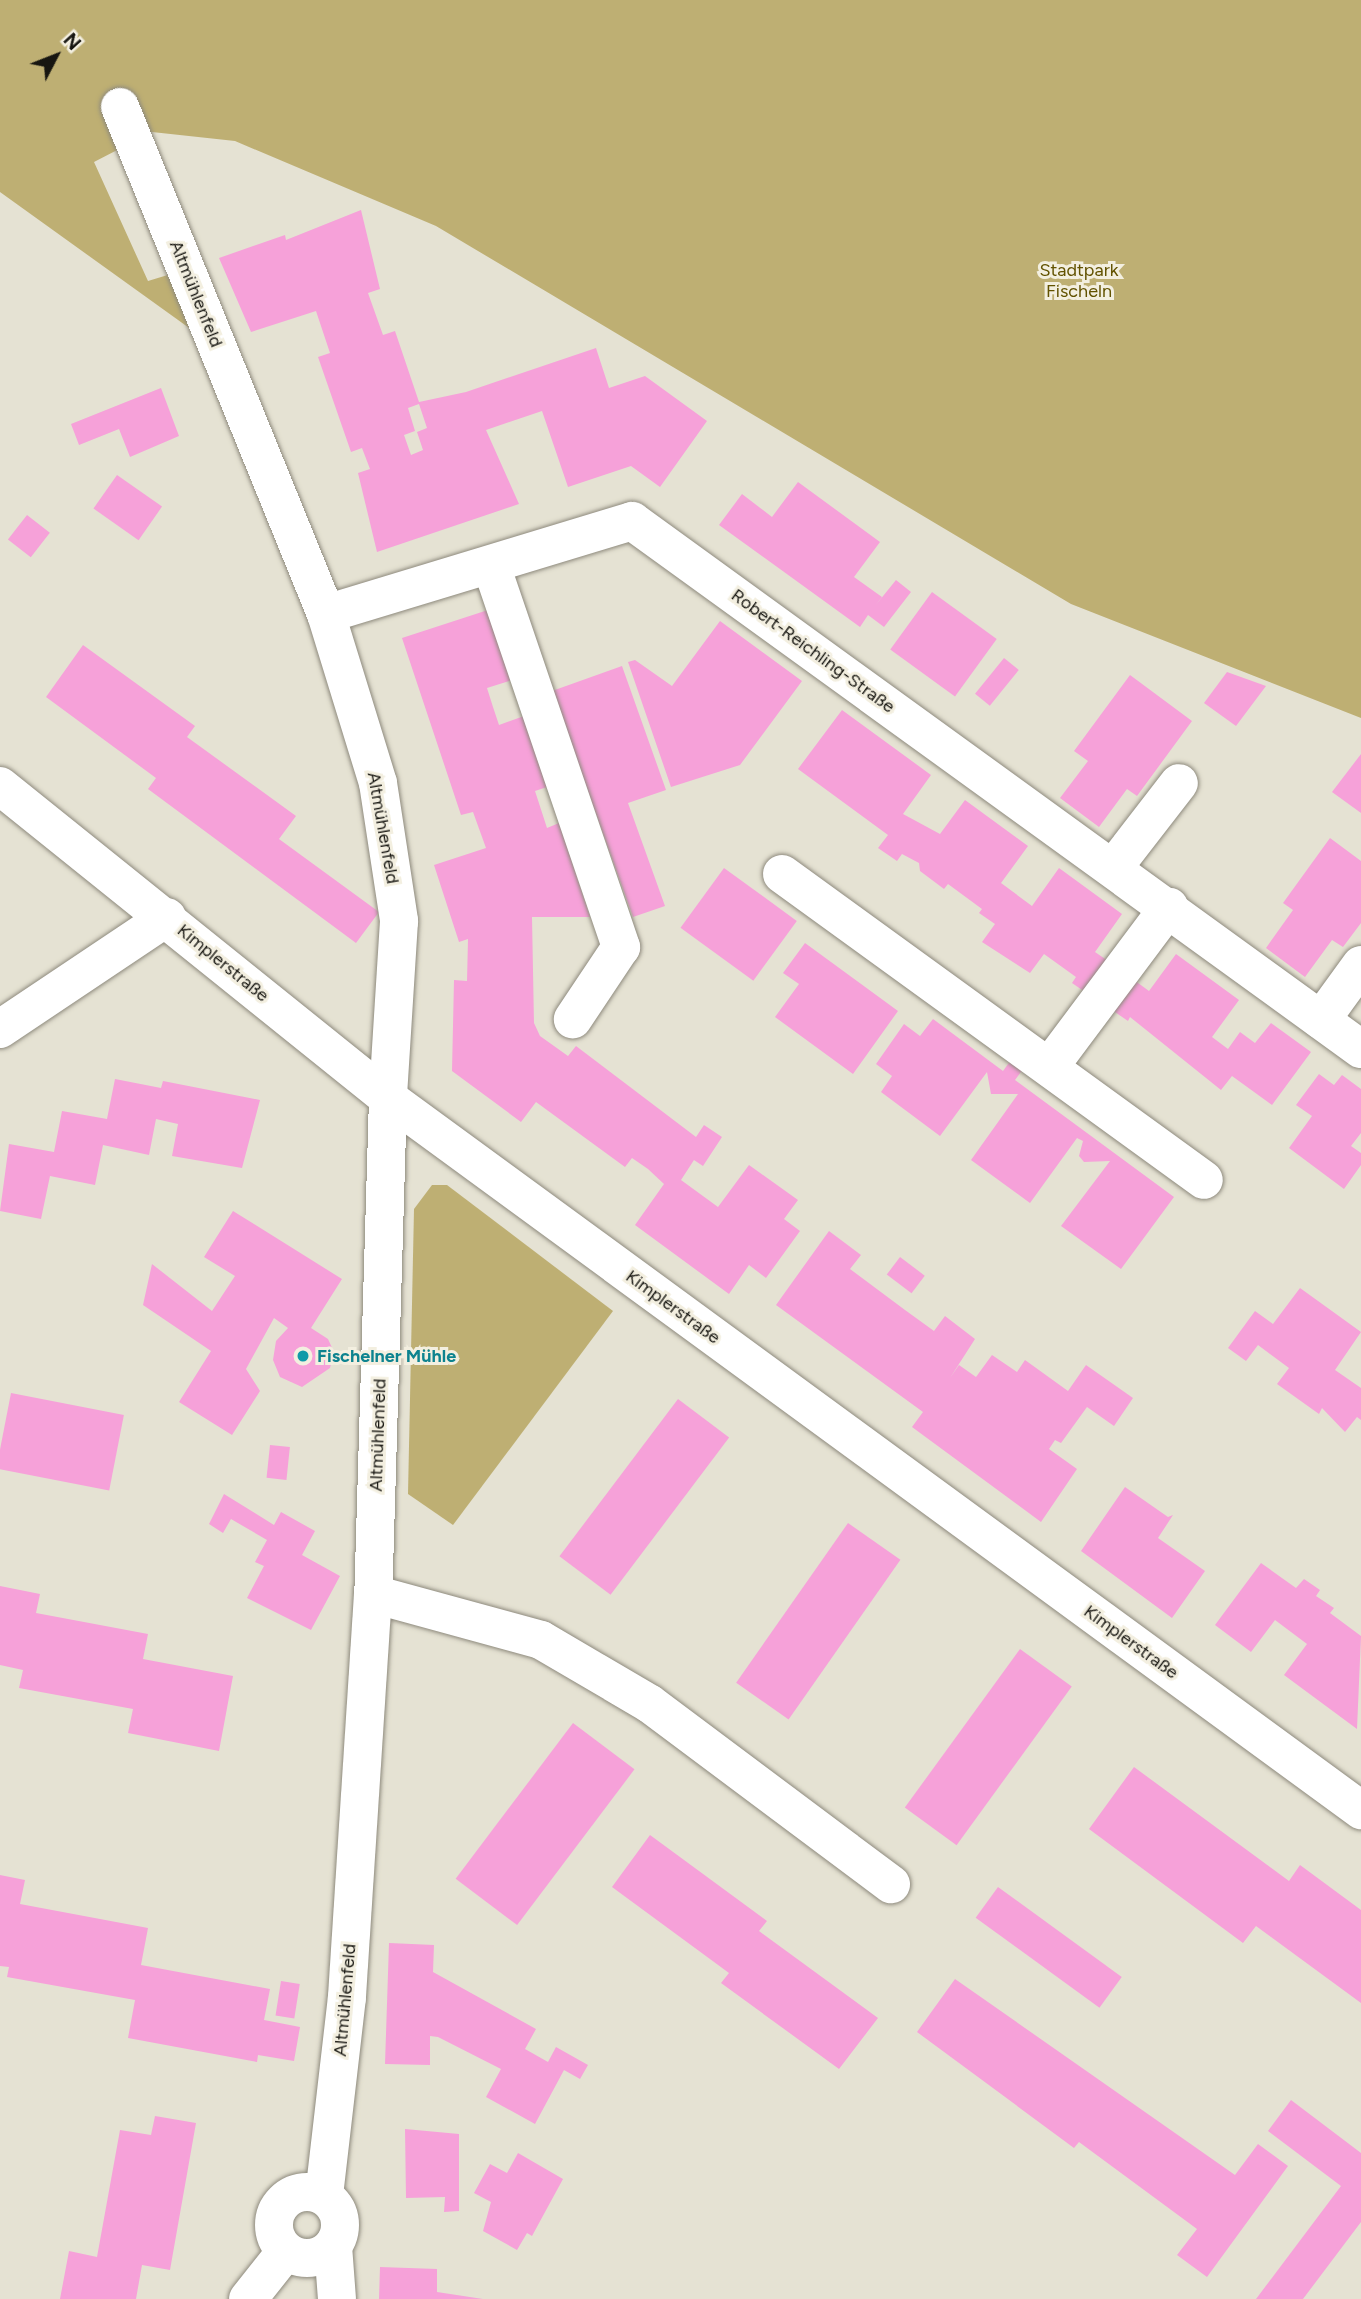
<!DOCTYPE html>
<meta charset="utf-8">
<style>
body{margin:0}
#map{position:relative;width:1361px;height:2299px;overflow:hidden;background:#e5e2d3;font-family:Figtree,sans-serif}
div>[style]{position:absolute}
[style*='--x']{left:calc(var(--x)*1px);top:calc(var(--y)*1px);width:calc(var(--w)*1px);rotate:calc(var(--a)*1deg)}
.green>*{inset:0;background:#beaf73}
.building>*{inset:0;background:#f6a1d9;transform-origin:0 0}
.roads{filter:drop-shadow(0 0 2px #8e8a7d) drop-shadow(0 0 2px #8e8a7d)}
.minor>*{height:38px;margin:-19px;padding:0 19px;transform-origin:19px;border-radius:19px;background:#fff}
.minor>.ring{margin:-19px;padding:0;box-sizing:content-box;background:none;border:38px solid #fff;border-radius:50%}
.dots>*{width:19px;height:19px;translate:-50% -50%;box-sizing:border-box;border:4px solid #f3efe0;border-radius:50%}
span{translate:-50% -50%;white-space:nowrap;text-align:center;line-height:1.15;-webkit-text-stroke:6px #f3efe0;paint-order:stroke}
.park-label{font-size:18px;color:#625200}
.street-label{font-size:18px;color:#171611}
.culture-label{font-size:18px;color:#0d838f;font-weight:700}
.left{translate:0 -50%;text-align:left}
.north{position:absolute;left:21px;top:21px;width:70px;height:70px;-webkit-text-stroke:5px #f3efe0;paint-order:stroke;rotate:48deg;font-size:19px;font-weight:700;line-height:28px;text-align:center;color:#171611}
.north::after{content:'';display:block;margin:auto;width:24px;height:32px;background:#171611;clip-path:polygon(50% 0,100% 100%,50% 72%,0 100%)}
</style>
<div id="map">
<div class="green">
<i style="clip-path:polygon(0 0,1361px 0,1361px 718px,1071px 604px,436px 226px,235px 141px,152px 132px,94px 162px,148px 281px,171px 274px,192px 330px,0 192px)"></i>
<i style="clip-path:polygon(432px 1185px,447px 1185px,613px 1311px,453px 1525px,408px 1494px,414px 1209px)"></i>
</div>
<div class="building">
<i style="clip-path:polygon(evenodd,361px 210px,380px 289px,368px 293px,383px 335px,395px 331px,419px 402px,466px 392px,596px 348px,609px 388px,645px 376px,707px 421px,660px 487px,631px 466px,568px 487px,542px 411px,486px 430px,519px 504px,377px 552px,358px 473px,370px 469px,362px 448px,351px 452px,318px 357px,330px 353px,316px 311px,251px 332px,219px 258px,285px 235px,286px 240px,361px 210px,419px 404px,427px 428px,417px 432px,423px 450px,411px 455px,404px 435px,415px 431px,408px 408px,419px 404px)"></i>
<i style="clip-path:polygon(161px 388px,179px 436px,130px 457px,119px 429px,79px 445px,71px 424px)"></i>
<i style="left:117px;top:475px;width:55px;height:41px;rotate:35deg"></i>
<i style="clip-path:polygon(798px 482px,880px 542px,854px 577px,882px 597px,875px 606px,896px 580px,911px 592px,884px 627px,868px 615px,860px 627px,719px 525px,742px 494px,772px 517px)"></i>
<i style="left:27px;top:515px;width:29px;height:31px;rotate:38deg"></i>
<i style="left:932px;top:592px;width:80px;height:71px;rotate:36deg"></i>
<i style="clip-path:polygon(488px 610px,512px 680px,487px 688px,493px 707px,499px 725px,524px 716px,547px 787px,535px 791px,547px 828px,559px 823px,590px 917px,532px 917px,534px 1023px,540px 1036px,568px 1056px,576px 1046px,696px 1137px,704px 1125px,722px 1137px,703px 1166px,694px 1160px,681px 1180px,718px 1207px,749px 1165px,798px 1200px,784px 1219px,800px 1231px,766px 1278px,749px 1265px,729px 1294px,635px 1225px,664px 1184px,648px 1169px,632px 1158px,625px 1167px,536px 1102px,521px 1122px,452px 1071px,454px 980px,467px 981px,468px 939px,459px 942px,434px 865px,486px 848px,473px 812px,461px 815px,402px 638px)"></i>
<i style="clip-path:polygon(720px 621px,802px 681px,740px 765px,671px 787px,628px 662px,635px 660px,672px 686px)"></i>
<i style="clip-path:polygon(83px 645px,195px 726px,187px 737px,296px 816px,279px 839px,379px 912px,356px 943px,148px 789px,156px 778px,46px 697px)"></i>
<i style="left:1004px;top:658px;width:19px;height:46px;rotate:39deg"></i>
<i style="clip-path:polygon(622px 666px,666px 790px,628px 803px,665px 906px,633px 917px,552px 691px)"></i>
<i style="clip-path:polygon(1227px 672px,1266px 686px,1236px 726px,1204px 703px)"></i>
<i style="clip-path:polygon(1130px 675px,1192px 721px,1137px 796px,1127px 789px,1099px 827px,1060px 798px,1088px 761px,1074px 751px)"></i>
<i style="clip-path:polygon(842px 710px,931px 775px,903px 814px,940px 834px,965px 800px,1028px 846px,1001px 883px,1032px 906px,1059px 868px,1122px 914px,1095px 952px,1111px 963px,1088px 994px,1072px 983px,1076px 977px,1044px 954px,1030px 973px,982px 942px,995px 924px,979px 913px,982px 909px,948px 884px,944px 889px,920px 871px,919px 863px,902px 854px,897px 861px,878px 848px,888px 835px,798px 769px)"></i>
<i style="clip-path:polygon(1361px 754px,1361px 813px,1332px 792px)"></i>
<i style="clip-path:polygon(1330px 838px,1361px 861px,1361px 923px,1343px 947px,1332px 940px,1305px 977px,1266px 948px,1293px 910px,1283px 903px)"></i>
<i style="left:724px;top:868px;width:90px;height:74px;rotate:36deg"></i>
<i style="clip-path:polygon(805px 943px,898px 1011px,853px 1074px,775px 1017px,799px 984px,783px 973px)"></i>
<i style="clip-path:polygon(1176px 954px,1239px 1000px,1212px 1037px,1228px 1049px,1240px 1032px,1255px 1043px,1271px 1023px,1311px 1052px,1272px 1105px,1232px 1076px,1221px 1090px,1130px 1017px,1128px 1021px,1112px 1010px,1134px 980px,1149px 991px)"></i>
<i style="clip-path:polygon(933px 1019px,1003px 1071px,1011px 1060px,1023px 1069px,1015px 1080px,1174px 1197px,1121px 1269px,1061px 1226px,1110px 1161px,1084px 1162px,1079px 1156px,1083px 1141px,1077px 1138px,1030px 1203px,971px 1160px,1018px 1094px,991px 1094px,987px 1072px,940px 1136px,881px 1092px,892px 1076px,876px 1064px,904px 1024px,920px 1036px)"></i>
<i style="clip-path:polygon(1319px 1074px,1334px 1085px,1342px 1075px,1361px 1089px,1361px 1133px,1351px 1146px,1361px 1153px,1361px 1165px,1344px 1189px,1289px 1148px,1312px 1116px,1296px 1105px)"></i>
<i style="clip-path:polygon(115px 1079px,161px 1088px,163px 1081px,260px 1100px,242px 1168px,172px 1156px,178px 1124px,156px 1119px,149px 1155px,103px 1145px,95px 1185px,50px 1176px,41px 1219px,0 1211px,9px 1144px,54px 1152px,62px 1111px,107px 1119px)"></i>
<i style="clip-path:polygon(233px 1211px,342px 1279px,311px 1328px,328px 1339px,334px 1352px,330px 1368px,302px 1387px,280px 1377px,273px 1360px,276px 1341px,288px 1328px,274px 1318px,246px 1369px,260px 1391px,232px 1435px,179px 1402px,211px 1351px,143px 1305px,152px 1264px,212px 1311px,235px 1276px,204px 1257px)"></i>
<i style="clip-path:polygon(829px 1231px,861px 1255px,850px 1269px,905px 1310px,934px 1331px,945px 1316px,975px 1339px,950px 1378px,959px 1365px,976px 1377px,992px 1355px,1017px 1372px,1025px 1360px,1068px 1391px,1086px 1365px,1133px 1398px,1114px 1426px,1087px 1407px,1061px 1443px,1055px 1440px,1049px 1449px,1077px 1469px,1041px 1522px,912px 1427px,923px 1412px,776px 1305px)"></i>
<i style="left:900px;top:1257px;width:31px;height:22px;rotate:37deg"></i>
<i style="clip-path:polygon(1300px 1288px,1361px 1332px,1335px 1370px,1361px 1388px,1361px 1420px,1357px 1417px,1345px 1432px,1322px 1408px,1319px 1414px,1277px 1384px,1289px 1368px,1258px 1345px,1246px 1361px,1228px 1348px,1255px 1311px,1273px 1324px)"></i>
<i style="left:11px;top:1393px;width:115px;height:77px;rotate:11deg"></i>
<i style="left:678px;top:1399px;width:64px;height:197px;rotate:37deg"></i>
<i style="left:270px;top:1445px;width:20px;height:33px;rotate:6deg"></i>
<i style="clip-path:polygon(1125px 1487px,1168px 1517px,1173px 1515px,1158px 1538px,1205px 1571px,1172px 1618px,1081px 1551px)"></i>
<i style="clip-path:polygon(224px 1494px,274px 1525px,281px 1512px,315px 1531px,302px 1555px,340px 1576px,311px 1630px,247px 1598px,264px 1566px,255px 1562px,267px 1540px,231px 1519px,223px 1533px,209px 1524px)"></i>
<i style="left:848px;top:1523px;width:64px;height:195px;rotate:35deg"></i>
<i style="clip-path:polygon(1261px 1563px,1296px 1588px,1304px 1579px,1320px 1590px,1316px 1596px,1334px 1608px,1330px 1613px,1361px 1636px,1357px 1729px,1284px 1675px,1307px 1644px,1275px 1620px,1251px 1652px,1215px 1625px)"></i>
<i style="clip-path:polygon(0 1586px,40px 1594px,36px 1613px,148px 1634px,143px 1659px,233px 1676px,219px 1751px,128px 1733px,133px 1709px,19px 1688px,23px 1670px,0 1665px)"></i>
<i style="left:1020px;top:1649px;width:64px;height:196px;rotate:36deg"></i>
<i style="left:573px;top:1723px;width:77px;height:195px;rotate:37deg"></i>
<i style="clip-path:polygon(1134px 1767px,1289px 1881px,1300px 1865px,1361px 1910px,1361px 2003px,1256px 1926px,1243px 1943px,1089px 1829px)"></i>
<i style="clip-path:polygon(650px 1835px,767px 1921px,759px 1931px,878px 2018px,839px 2069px,721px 1983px,729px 1973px,612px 1887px)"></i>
<i style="clip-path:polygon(0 1875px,25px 1880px,20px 1904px,148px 1928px,141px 1965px,270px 1989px,264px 2020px,300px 2027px,294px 2061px,258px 2055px,257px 2062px,128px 2038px,135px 2000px,7px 1977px,9px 1967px,0 1966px)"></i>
<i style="left:998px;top:1887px;width:153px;height:38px;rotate:36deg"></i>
<i style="clip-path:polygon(389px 1943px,434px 1945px,433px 1972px,536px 2029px,525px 2049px,548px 2062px,556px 2047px,588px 2065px,580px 2079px,564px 2070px,535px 2124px,486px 2097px,501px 2069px,438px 2037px,430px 2036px,430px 2065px,385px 2064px)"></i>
<i style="clip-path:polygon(955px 1979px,1235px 2175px,1258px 2144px,1288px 2166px,1207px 2277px,1177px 2255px,1197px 2229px,1079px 2142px,1074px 2148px,917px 2032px)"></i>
<i style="left:281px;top:1981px;width:19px;height:35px;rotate:9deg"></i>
<i style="clip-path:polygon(1291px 2100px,1361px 2153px,1361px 2222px,1303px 2299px,1256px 2299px,1341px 2186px,1268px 2131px)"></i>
<i style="clip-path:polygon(155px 2116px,196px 2123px,170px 2270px,142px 2265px,136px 2299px,60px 2299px,69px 2251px,97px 2257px,120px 2130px,151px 2135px)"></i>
<i style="clip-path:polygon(405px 2129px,459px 2134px,459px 2211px,444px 2212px,445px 2197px,406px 2198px)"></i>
<i style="clip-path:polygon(518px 2153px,563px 2179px,532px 2236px,527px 2233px,517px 2250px,483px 2231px,491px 2202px,474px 2193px,490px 2164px,507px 2173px)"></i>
<i style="clip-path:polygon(380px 2267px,437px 2269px,437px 2292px,483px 2299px,379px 2299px)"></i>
</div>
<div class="roads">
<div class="minor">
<i style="--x:120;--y:107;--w:547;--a:67.89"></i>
<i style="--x:326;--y:614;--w:177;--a:72.9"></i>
<i style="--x:378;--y:783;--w:140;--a:81.3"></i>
<i style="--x:399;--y:921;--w:177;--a:93.6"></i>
<i style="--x:388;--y:1098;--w:496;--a:91.7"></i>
<i style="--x:373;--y:1594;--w:404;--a:93.7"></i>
<i style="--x:347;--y:1997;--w:200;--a:96.6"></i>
<i style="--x:491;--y:565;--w:404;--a:71.2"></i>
<i style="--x:621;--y:947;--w:87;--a:123.7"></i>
<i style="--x:326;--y:614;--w:320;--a:-16.9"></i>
<i style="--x:632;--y:521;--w:900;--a:35.92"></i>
<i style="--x:0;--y:786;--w:498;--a:38.8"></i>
<i style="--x:388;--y:1098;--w:1206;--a:36.2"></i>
<i style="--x:1114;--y:867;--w:106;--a:-52.3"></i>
<i style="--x:782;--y:874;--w:521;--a:35.95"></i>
<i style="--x:1321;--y:1020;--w:68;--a:-54"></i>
<i style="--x:0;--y:1029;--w:201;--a:-33.8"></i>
<i style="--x:1050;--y:1066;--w:199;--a:-53.2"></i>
<i style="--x:373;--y:1594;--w:174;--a:15.3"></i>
<i style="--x:541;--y:1640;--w:126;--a:30.4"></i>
<i style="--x:650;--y:1704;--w:301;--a:36.8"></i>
<i class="ring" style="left:274px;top:2192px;width:28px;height:28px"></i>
<i style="--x:333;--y:2246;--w:53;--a:85.7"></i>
<i style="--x:248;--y:2299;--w:61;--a:-51.6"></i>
</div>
</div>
<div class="dots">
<i style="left:303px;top:1356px;background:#0f9aa8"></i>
</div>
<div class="park-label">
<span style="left:1079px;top:281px">Stadtpark<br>Fischeln</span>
</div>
<div class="street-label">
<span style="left:196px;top:294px;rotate:68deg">Altmühlenfeld</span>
<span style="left:813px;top:651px;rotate:36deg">Robert-Reichling-Straße</span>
<span style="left:383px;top:828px;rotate:80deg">Altmühlenfeld</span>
<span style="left:223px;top:963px;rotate:39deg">Kimplerstraße</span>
<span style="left:673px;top:1307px;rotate:36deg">Kimplerstraße</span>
<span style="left:378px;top:1435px;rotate:-88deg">Altmühlenfeld</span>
<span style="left:1131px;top:1642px;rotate:36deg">Kimplerstraße</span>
<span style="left:345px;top:2000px;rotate:-85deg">Altmühlenfeld</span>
</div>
<div class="culture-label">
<span class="left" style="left:317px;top:1356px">Fischelner Mühle</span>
</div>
<div class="north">N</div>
</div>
